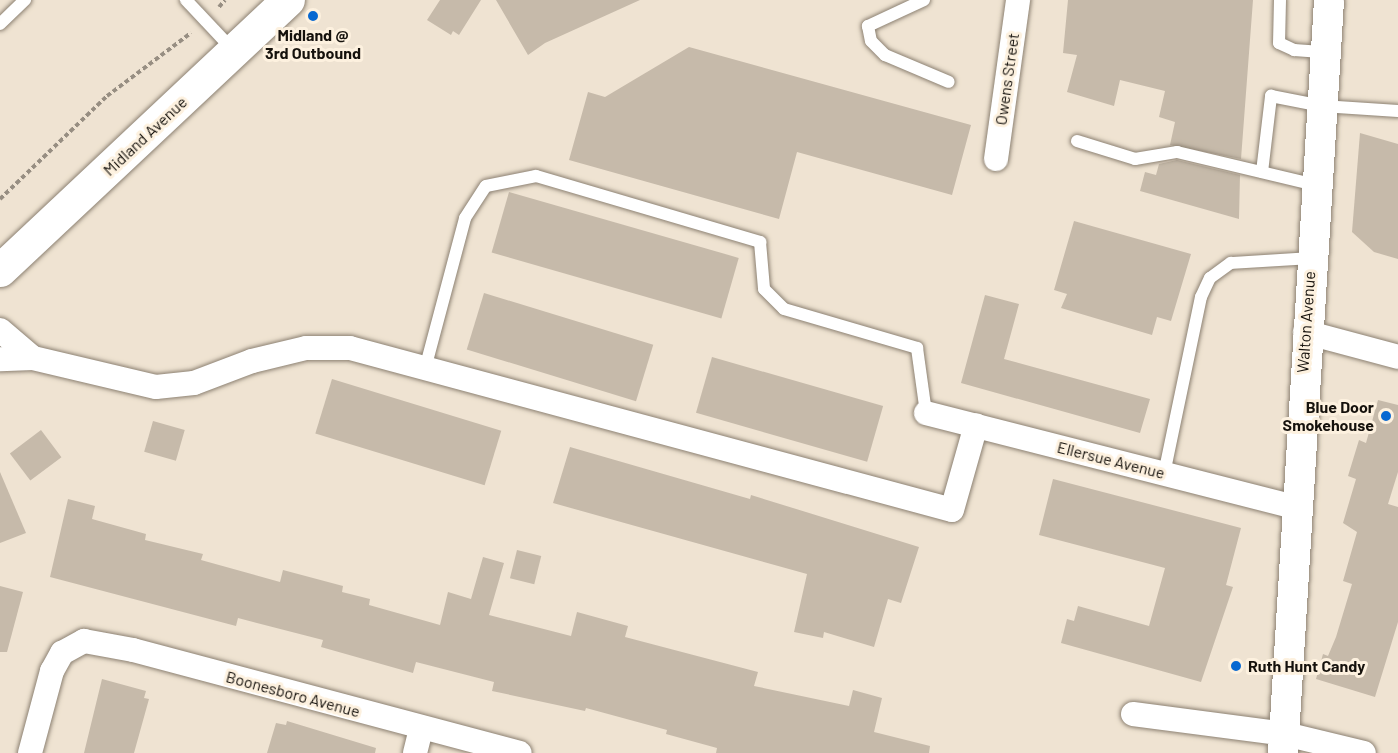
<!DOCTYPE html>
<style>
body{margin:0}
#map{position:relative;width:1398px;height:753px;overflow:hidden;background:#efe3d2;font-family:Barlow,sans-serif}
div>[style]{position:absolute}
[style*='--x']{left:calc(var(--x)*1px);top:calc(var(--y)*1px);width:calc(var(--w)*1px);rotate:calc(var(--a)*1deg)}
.building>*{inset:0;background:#c6baaa;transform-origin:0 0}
.path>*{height:4px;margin-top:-2px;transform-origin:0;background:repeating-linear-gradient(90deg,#978e82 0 4.5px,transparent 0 7.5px)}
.roads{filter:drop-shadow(0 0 2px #8c8172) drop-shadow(0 0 2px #8c8172)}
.service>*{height:12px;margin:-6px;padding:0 6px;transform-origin:6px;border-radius:6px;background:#fff}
.minor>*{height:24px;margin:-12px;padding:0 12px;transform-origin:12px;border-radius:12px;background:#fff}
.tertiary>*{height:30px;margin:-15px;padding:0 15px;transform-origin:15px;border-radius:15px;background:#fff}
.primary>*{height:33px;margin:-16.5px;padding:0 16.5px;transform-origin:16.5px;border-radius:16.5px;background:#fff}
.dots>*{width:16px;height:16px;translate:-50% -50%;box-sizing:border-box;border:3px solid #fdf1df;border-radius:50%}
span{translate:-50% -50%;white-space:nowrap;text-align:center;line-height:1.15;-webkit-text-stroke:6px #fdf1df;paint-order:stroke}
.poi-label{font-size:16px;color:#15110c;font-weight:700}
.right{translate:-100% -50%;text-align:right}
.left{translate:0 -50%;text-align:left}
.street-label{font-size:16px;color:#15110c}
</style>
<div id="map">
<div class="building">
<i style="clip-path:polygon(440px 0,481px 0,459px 35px,453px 31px,451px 35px,427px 20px)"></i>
<i style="clip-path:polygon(496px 0,640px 0,545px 43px,528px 55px)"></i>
<i style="clip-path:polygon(1068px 0,1253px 0,1241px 159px,1170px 145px,1175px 122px,1159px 117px,1165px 91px,1120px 80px,1114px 106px,1067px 92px,1077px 55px,1063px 53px)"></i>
<i style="clip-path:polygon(689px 47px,971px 125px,952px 195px,797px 152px,779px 219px,569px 160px,588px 92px,605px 97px)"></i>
<i style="clip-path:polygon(1360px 133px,1398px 144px,1398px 259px,1374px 252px,1352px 232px)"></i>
<i style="clip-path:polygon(1177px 160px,1240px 175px,1239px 219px,1140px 191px,1145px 172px,1156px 175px,1159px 164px)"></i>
<i style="left:509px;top:192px;width:239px;height:63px;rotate:16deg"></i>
<i style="clip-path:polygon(1074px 221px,1191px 254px,1171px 321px,1157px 317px,1152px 335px,1061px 308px,1067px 294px,1054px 290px)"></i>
<i style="left:484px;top:293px;width:177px;height:59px;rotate:17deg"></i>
<i style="clip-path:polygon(985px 295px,1019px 304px,1004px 359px,1150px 399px,1140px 433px,961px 383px)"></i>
<i style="left:712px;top:357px;width:178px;height:58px;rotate:16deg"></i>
<i style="left:332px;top:379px;width:177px;height:57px;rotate:17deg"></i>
<i style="clip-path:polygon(1378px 400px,1398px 405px,1398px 472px,1388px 504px,1398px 507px,1398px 622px,1375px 697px,1316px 679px,1323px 654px,1328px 656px,1336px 637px,1352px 584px,1343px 581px,1357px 532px,1343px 523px,1356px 479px,1348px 476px,1359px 440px,1366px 443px)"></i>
<i style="left:153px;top:421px;width:33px;height:32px;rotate:16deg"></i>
<i style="left:41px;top:430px;width:34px;height:39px;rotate:53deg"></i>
<i style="clip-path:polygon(570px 447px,750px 499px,751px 495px,919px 547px,901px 603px,888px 599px,874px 647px,824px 632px,823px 638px,794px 632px,807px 574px,553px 503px)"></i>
<i style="clip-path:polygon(0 472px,26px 533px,0 543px)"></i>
<i style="clip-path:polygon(1053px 479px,1241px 528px,1226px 585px,1233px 587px,1201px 682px,1061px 643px,1067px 619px,1074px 621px,1078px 606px,1149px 626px,1165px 568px,1039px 535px)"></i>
<i style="clip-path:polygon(68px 499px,95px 506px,92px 519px,146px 534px,145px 540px,203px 554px,201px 560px,280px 582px,283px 570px,343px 586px,342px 592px,370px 599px,369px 605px,440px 625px,448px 592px,471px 599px,483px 557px,504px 563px,489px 615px,571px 636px,577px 612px,628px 626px,625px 637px,758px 672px,754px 686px,849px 706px,853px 690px,882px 698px,874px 732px,930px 746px,929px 753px,716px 753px,717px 748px,666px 734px,667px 730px,586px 708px,585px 711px,492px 691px,494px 682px,416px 662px,413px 673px,321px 647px,323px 640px,238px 618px,236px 626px,50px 577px)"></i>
<i style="left:517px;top:550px;width:25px;height:29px;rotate:14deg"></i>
<i style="clip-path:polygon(0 586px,23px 592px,7px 652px,0 652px)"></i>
<i style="clip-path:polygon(102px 679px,146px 691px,144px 698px,149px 699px,134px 753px,84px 753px)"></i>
<i style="clip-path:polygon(287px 721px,376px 748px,375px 753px,267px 753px,276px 723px,286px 725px)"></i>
</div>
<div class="path">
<i style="--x:219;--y:7;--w:9;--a:-49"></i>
<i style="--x:0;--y:199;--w:149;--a:-43.9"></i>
<i style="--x:107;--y:96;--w:105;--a:-36.9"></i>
</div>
<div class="roads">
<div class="service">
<i style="--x:186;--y:0;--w:70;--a:46.7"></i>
<i style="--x:924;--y:0;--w:62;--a:155.1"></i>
<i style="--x:868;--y:26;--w:15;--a:79"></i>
<i style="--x:871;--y:41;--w:20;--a:45"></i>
<i style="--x:885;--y:55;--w:69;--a:22.9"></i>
<i style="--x:1280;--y:0;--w:43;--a:91.3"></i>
<i style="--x:1279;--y:43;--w:17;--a:25"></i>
<i style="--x:1294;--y:50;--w:31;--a:4"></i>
<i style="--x:0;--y:24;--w:35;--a:-44"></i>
<i style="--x:1077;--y:141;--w:61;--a:17.2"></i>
<i style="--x:1135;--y:159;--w:43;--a:-9.5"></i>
<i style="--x:1177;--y:152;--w:143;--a:13.4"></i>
<i style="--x:1262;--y:172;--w:77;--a:-83.2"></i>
<i style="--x:1271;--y:96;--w:52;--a:11.1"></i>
<i style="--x:1322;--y:106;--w:76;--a:3.8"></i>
<i style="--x:426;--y:365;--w:152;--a:-75.1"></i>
<i style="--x:465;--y:218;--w:38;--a:-57"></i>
<i style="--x:486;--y:186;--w:51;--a:-11.3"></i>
<i style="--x:536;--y:176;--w:234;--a:16.4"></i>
<i style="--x:760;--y:242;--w:47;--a:85.1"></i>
<i style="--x:764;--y:289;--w:28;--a:45"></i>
<i style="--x:784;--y:309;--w:139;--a:16.3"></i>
<i style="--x:917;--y:348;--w:66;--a:82.1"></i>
<i style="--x:1164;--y:474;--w:181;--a:-78.2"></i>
<i style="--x:1201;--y:297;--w:21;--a:-65"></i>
<i style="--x:1210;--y:278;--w:26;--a:-36"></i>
<i style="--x:1231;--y:263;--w:79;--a:-3.6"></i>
</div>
<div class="minor">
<i style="--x:996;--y:159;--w:161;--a:-82.1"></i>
<i style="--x:0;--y:330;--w:43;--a:40.3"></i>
<i style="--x:33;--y:358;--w:33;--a:178"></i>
<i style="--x:1305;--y:332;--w:96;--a:15"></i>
<i style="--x:33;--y:358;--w:126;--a:13.3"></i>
<i style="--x:156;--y:387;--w:38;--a:-6"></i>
<i style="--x:194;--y:383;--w:62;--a:-20.8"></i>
<i style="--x:252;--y:361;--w:56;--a:-13.5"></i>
<i style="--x:306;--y:348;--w:44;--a:0"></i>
<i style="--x:350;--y:348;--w:623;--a:15.06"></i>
<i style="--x:952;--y:510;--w:88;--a:-74.2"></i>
<i style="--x:926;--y:413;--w:382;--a:14.3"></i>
<i style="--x:1133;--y:714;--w:153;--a:7.5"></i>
<i style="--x:1285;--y:734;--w:81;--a:13.5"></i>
<i style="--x:30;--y:753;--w:85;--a:-75"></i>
<i style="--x:52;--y:671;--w:21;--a:-61"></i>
<i style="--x:62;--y:653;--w:25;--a:-29"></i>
<i style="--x:84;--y:641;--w:50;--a:10.4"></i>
<i style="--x:133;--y:650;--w:400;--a:14.9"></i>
<i style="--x:415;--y:753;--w:25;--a:-76"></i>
</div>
<div class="tertiary">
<i style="--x:1283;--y:753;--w:754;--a:-86.5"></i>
</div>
<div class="primary">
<i style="--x:0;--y:270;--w:395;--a:-43.2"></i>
</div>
</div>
<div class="dots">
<i style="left:313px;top:16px;background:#0768d1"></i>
<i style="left:1386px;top:416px;background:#0768d1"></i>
<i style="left:1236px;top:666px;background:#0768d1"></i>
</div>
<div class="poi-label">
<span style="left:313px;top:44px">Midland @<br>3rd Outbound</span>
<span class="right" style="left:1374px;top:416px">Blue Door<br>Smokehouse</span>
<span class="left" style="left:1248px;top:666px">Ruth Hunt Candy</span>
</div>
<div class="street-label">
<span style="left:1007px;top:79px;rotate:-82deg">Owens Street</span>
<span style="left:145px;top:136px;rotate:-43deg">Midland Avenue</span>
<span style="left:1306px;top:322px;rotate:-86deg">Walton Avenue</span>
<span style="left:1111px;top:460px;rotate:14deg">Ellersue Avenue</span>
<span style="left:293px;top:694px;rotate:15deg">Boonesboro Avenue</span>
</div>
</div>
